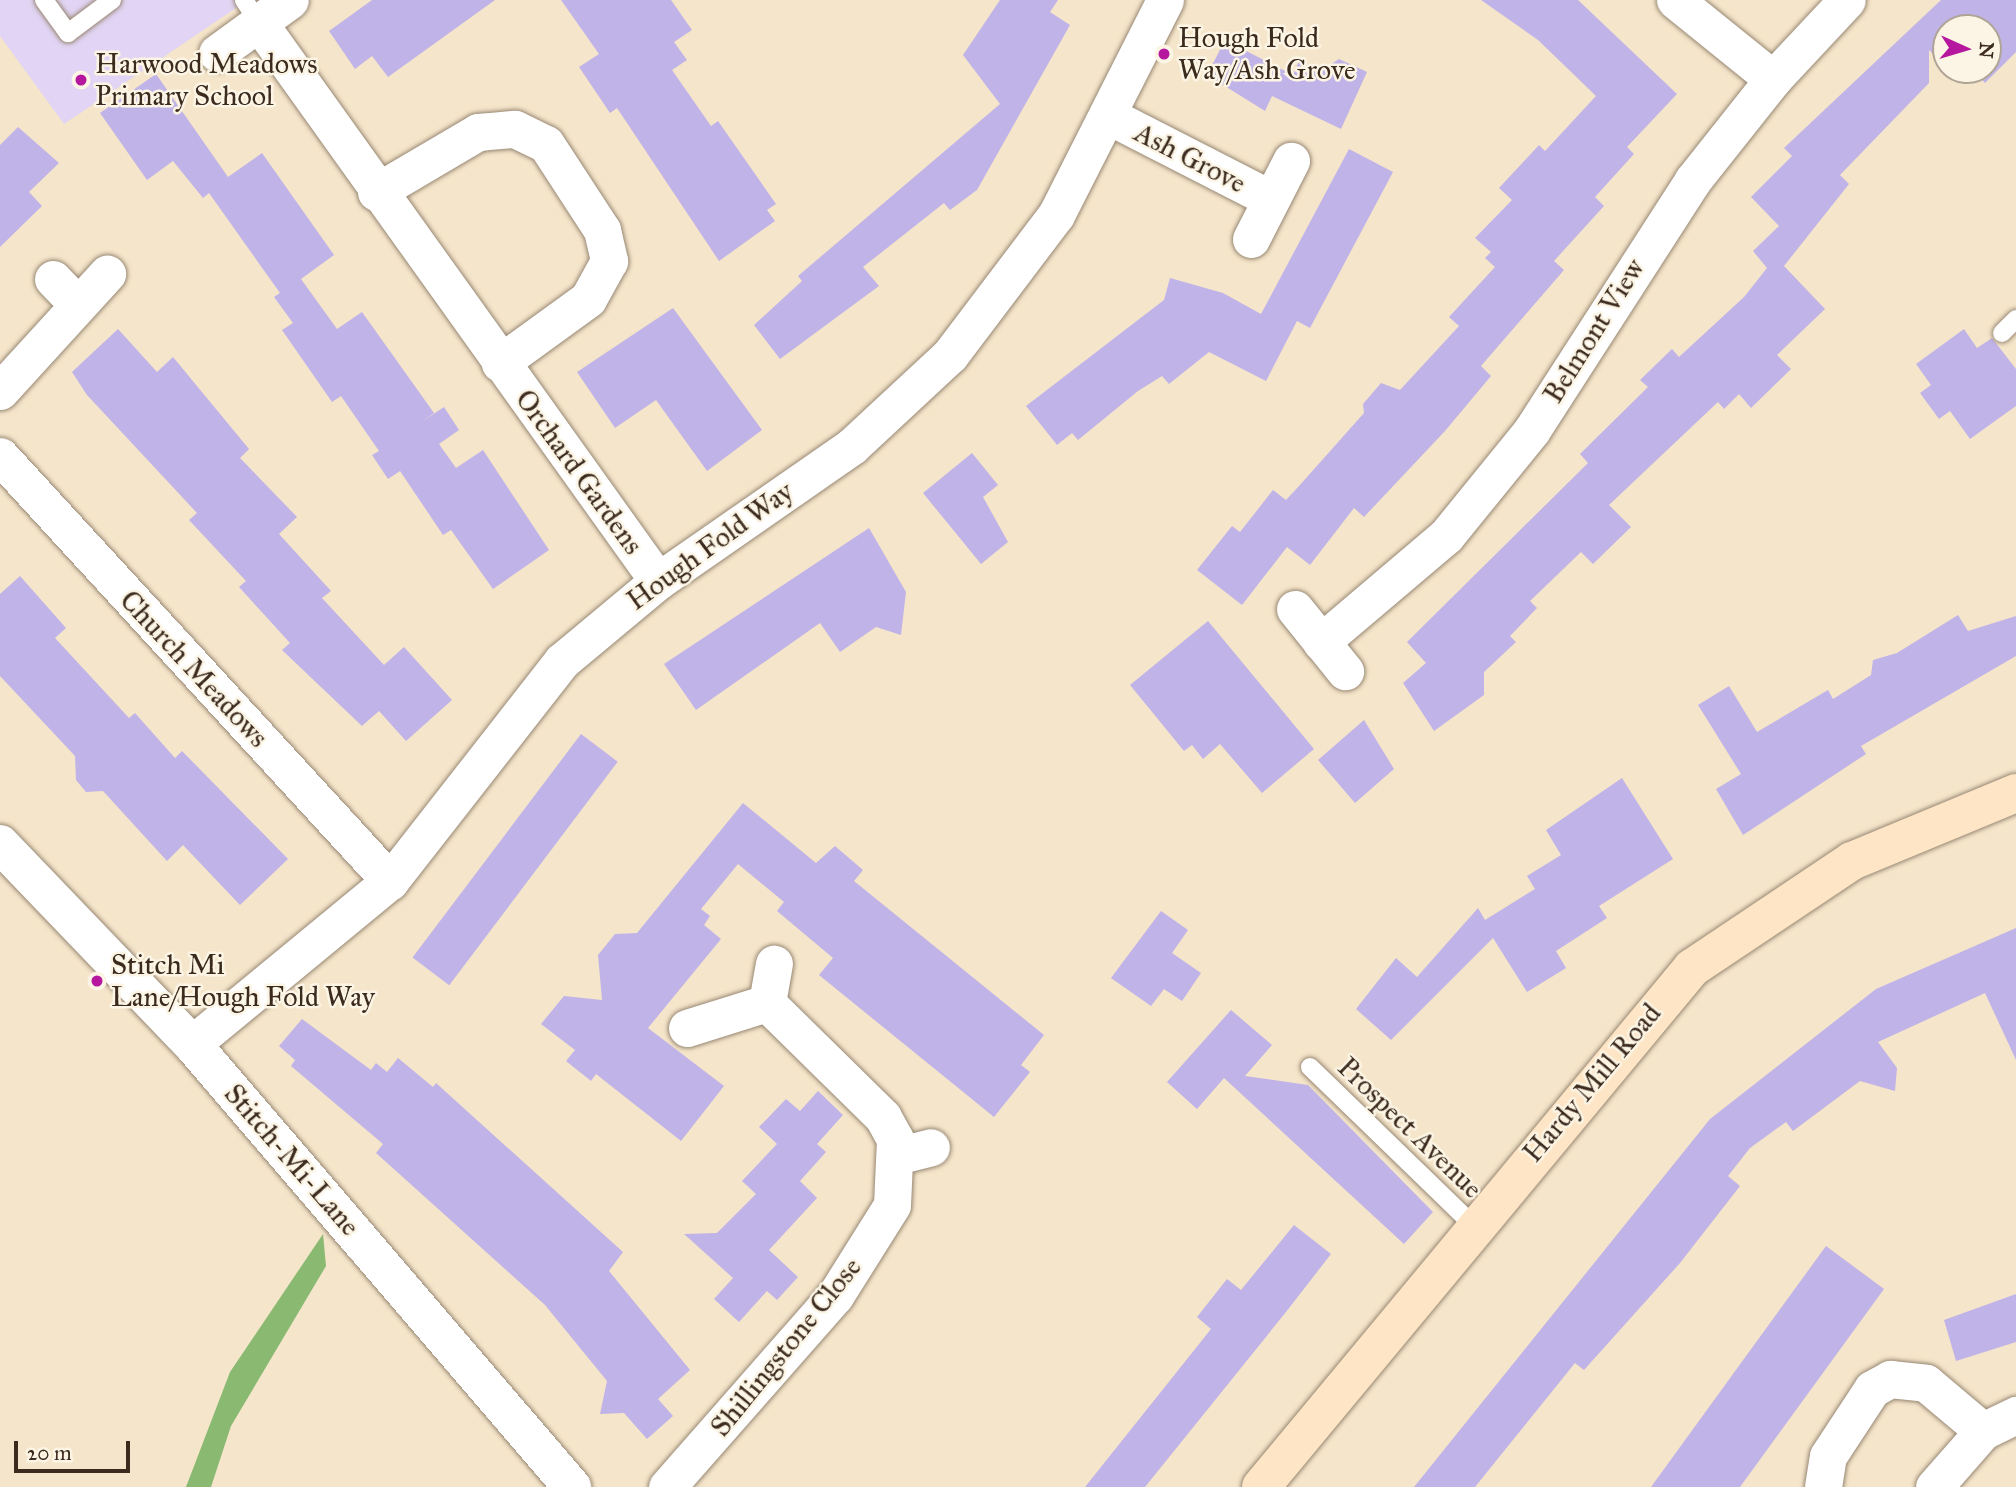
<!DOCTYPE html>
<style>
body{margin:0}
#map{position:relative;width:2016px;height:1487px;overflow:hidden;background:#f5e5ca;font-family:"IM FELL Great Primer",serif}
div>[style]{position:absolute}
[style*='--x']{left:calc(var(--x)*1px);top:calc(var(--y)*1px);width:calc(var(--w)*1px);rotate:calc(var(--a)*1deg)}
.built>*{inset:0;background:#e1d4f4}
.forest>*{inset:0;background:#8ab972}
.building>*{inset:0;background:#c0b3e8;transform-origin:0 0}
.roads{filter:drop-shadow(0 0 2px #988874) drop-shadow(0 0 2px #988874)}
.service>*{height:18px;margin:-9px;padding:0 9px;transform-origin:9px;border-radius:9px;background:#fff}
.minor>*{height:37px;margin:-18.5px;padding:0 18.5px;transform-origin:18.5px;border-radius:18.5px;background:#fff}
.tertiary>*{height:38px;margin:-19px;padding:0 19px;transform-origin:19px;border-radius:19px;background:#fff}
.secondary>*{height:38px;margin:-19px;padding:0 19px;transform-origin:19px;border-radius:19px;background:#fee5c5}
.dots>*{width:19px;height:19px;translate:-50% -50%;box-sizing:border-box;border:4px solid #fcf5e5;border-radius:50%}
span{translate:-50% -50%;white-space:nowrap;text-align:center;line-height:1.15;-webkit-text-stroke:5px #fcf5e5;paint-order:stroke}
.poi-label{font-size:28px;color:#3b2a1e}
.left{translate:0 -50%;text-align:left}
.street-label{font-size:28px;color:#3b2a1e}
.north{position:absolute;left:1932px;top:14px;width:70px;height:70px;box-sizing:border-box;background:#fcf5e5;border:2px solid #afa495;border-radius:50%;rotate:94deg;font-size:19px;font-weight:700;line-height:28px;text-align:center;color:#3b2a1e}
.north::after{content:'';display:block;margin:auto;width:24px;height:32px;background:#b5179e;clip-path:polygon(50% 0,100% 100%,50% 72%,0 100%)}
.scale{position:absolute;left:14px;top:1441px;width:116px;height:32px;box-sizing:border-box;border:4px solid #3b2a1e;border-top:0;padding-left:9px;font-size:21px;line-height:24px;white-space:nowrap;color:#3b2a1e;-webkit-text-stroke:5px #fcf5e5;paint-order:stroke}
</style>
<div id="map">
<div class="built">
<i style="clip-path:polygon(0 0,248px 0,64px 124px,0 36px)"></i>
</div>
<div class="forest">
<i style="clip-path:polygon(323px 1234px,326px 1266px,231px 1426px,211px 1487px,186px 1487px,230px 1372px)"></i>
</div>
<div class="building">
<i style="clip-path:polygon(372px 0,495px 0,388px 77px,372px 56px,355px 69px,329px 31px)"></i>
<i style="clip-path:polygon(561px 0,671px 0,692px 30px,674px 42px,687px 60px,672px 70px,711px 126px,718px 121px,776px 204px,767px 210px,775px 221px,719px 261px,617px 108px,610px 113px,579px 67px,599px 54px)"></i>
<i style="clip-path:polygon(1000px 0,1058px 0,1050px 12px,1070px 25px,977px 190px,950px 210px,944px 203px,863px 267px,879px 286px,780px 359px,754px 325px,802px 281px,798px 276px,1000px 104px,963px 55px)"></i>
<i style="clip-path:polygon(1481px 0,1578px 0,1677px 94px,1627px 147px,1634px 154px,1595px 197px,1604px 206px,1554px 261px,1564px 270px,1481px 366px,1491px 376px,1445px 431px,1364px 517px,1354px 508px,1310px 565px,1287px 547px,1242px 605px,1197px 570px,1232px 526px,1240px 532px,1273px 490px,1286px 500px,1299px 486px,1364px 413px,1363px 404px,1381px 383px,1400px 390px,1459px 326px,1449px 317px,1495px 267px,1485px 258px,1491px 252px,1475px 238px,1512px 200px,1499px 188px,1539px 145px,1545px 151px,1596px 96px,1538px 40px)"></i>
<i style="clip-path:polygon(1941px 0,2016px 0,2016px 52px,1985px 83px,1973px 70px,1988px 70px,1988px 28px,1946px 28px,1946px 67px,1929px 50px,1929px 83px,1840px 175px,1849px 184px,1784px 266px,1825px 309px,1777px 355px,1791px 369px,1751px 408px,1739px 394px,1724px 409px,1718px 402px,1609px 505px,1631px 527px,1593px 564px,1581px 552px,1530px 601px,1537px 608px,1510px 636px,1516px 642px,1484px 672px,1484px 695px,1434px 731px,1403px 683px,1426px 663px,1407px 642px,1588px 463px,1580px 454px,1648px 387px,1640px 380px,1672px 349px,1679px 357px,1744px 297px,1767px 268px,1753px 251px,1779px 226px,1751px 197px,1792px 156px,1784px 148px)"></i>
<i style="clip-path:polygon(1225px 40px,1293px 75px,1299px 61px,1321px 71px,1339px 59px,1367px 72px,1341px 129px,1272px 96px,1265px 111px,1207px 75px)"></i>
<i style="clip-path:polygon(156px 74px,228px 177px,262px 153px,334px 255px,301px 279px,337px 329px,362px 312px,434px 413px,423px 421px,444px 407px,459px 430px,439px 444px,456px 468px,483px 450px,549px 550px,493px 589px,451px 530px,443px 535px,400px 471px,388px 479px,372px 455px,379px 451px,341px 396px,332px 402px,282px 330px,293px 323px,274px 297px,280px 293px,209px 193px,203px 198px,173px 161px,147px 180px,100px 113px)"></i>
<i style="clip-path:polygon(18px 127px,59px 163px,29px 192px,42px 206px,0 247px,0 145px)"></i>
<i style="clip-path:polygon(1349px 149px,1393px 172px,1310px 328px,1297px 321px,1266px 381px,1209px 352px,1169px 384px,1162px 376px,1138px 391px,1078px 440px,1072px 433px,1057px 445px,1026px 406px,1164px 300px,1170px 278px,1223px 293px,1261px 314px)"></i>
<i style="clip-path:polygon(673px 308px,762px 430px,707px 471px,656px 400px,615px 428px,577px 372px)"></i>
<i style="clip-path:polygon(118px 329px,157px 372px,173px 357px,249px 449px,240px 458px,297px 517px,279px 534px,331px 591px,322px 598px,384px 665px,404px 647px,452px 700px,406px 741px,379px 711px,362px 726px,282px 650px,290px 643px,239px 587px,246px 581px,189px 520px,197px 513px,87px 395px,72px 372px)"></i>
<i style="clip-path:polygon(1964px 329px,1977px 348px,1992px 338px,2016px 369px,2016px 406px,1970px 439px,1950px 411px,1939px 419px,1920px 393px,1931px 385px,1916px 364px)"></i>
<i style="clip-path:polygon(972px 453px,998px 485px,983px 497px,1008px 542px,981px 564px,923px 493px)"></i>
<i style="clip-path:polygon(869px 528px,906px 592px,901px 635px,876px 627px,840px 652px,820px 623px,696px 710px,664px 664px)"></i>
<i style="clip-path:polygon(20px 576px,66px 628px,55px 638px,129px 718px,135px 713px,175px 758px,182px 751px,288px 859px,240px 905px,183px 845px,167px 861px,103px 791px,86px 792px,76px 780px,75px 756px,0 676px,0 594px)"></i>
<i style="clip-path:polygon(1958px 615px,1968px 631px,2016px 616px,2016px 656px,1861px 746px,1866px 754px,1743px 835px,1716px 789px,1741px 774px,1698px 705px,1729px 686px,1757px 732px,1828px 690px,1833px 699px,1871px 675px,1873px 660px,1897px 653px)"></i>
<i style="clip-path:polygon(1208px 621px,1314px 749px,1262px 793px,1220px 744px,1203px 759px,1192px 745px,1184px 751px,1130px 685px)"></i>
<i style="clip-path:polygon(1364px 720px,1394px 769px,1355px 803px,1318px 760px)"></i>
<i style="left:581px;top:734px;width:46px;height:280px;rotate:37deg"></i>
<i style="clip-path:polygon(1622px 778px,1673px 859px,1599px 906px,1607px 918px,1556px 951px,1566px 968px,1527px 992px,1493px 938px,1391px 1040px,1356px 1009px,1396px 958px,1417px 977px,1478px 908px,1485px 920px,1535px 889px,1527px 876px,1561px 855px,1546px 830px)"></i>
<i style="clip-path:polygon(743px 803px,816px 863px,835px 846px,863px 870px,854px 881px,1044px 1035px,1021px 1065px,1030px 1072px,994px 1117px,819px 975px,833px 958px,777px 911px,784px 902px,738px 864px,701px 909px,710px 916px,704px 925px,721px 939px,648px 1028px,724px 1086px,681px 1141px,596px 1074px,591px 1081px,566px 1061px,575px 1050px,541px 1024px,564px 996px,602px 1000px,598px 955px,615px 934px,637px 933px)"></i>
<i style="clip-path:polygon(1161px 911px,1188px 930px,1172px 953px,1201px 973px,1182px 1001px,1164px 989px,1151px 1006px,1111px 978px)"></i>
<i style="clip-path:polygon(2016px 928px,2016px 1060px,1985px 993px,1878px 1042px,1897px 1068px,1895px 1091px,1860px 1081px,1793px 1131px,1786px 1122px,1750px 1148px,1728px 1176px,1740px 1186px,1680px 1263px,1584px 1370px,1575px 1363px,1475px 1487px,1414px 1487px,1710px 1119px,1876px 989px)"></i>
<i style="clip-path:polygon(1231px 1010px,1272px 1045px,1245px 1076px,1308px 1085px,1433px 1212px,1404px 1244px,1224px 1078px,1197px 1109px,1167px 1082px)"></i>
<i style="clip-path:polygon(302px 1019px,371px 1070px,376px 1063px,387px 1072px,398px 1058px,433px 1087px,436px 1083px,623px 1252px,609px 1271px,690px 1370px,658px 1399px,673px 1416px,647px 1439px,624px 1413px,600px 1414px,607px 1381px,545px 1305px,376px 1153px,383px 1144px,291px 1066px,295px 1060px,279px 1046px)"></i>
<i style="clip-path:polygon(818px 1091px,843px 1115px,817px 1144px,826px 1152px,800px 1181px,817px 1198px,769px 1250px,798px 1277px,777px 1300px,767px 1291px,739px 1322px,714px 1299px,733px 1278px,684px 1234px,717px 1233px,756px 1194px,742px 1181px,777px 1144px,759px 1127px,786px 1099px,800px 1111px)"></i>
<i style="clip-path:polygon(1294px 1225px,1331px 1254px,1286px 1312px,1145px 1487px,1085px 1487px,1211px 1329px,1197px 1317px,1227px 1279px,1241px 1290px)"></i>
<i style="clip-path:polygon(1826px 1246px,1884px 1289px,1740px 1487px,1651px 1487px)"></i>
<i style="clip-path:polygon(2016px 1294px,2016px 1342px,1956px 1361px,1944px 1320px)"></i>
</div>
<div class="roads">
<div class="service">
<i style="--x:44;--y:0;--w:41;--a:54"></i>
<i style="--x:68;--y:33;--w:55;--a:-36.9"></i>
<i style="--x:244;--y:0;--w:27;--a:57"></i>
<i style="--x:2002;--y:333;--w:20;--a:-45"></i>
<i style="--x:1310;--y:1067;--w:228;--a:44.1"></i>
</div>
<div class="minor">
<i style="--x:1675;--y:0;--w:126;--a:38.9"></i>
<i style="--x:259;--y:23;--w:686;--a:54.43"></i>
<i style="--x:217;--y:53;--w:90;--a:-36"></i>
<i style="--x:1109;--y:116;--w:182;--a:27.1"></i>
<i style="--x:376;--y:192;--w:118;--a:-30.5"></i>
<i style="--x:478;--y:132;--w:37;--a:-5"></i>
<i style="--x:515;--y:129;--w:34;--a:26"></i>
<i style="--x:546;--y:144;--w:103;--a:56.9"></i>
<i style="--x:602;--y:230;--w:32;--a:77"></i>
<i style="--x:609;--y:261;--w:43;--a:118.9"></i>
<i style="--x:588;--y:299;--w:109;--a:144"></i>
<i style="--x:1251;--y:239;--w:88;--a:-62.9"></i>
<i style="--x:53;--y:279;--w:36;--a:46"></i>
<i style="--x:0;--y:391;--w:159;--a:-47.6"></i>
<i style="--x:0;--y:456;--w:577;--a:47.46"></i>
<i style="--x:1295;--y:609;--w:80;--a:51.1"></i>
<i style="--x:1321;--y:642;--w:164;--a:-40.3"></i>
<i style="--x:1446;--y:536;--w:136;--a:-50.9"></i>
<i style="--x:1532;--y:430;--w:297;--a:-57.2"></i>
<i style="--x:1693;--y:180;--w:129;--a:-51.6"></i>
<i style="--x:1773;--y:79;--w:108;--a:-46.9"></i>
<i style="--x:687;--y:1028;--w:84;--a:-17.4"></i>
<i style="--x:767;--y:1003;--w:40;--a:-80"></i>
<i style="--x:192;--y:1044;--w:256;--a:-39.5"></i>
<i style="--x:390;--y:881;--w:279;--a:-52"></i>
<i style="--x:562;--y:661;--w:125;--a:-39.8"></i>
<i style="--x:658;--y:581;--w:236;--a:-34.8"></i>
<i style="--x:852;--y:446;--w:134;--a:-42.9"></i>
<i style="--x:950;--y:355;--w:176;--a:-52.9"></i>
<i style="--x:1056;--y:215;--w:241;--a:-63.1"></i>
<i style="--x:896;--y:1156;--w:36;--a:-14"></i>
<i style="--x:667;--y:1487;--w:254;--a:-48.7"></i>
<i style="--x:835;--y:1296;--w:107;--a:-57.9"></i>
<i style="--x:892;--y:1205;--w:66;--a:-87.4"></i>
<i style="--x:895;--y:1139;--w:25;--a:-119"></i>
<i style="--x:883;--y:1117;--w:163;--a:-135.5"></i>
<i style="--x:1823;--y:1487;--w:31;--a:-81"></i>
<i style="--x:1828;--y:1456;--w:80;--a:-56.7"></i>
<i style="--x:1872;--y:1389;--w:21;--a:-29"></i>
<i style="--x:1890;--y:1379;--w:36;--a:6"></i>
<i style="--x:1926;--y:1383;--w:75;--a:40.1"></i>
<i style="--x:1934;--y:1487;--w:74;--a:-48.8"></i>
<i style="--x:1983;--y:1431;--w:37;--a:-26"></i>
</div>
<div class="tertiary">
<i style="--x:0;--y:844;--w:277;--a:46.2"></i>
<i style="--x:192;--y:1044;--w:584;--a:49.38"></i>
</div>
<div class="secondary">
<i style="--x:1261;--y:1487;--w:675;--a:-50.29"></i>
<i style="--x:1692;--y:968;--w:192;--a:-33.8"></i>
<i style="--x:1852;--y:861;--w:178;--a:-22.5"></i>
</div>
</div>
<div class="dots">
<i style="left:1164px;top:54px;background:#b5179e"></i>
<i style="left:81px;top:80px;background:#b5179e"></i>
<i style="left:97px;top:981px;background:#b5179e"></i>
</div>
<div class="poi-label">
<span class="left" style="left:1178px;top:54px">Hough Fold<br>Way/Ash Grove</span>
<span class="left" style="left:95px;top:80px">Harwood Meadows<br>Primary School</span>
<span class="left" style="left:111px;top:981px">Stitch Mi<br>Lane/Hough Fold Way</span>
</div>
<div class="street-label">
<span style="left:1190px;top:158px;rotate:27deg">Ash Grove</span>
<span style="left:1594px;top:331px;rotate:-58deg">Belmont View</span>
<span style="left:579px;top:472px;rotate:54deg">Orchard Gardens</span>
<span style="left:710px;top:546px;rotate:-36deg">Hough Fold Way</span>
<span style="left:194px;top:669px;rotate:47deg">Church Meadows</span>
<span style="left:1592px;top:1083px;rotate:-50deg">Hardy Mill Road</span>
<span style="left:1410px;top:1128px;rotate:44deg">Prospect Avenue</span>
<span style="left:292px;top:1160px;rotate:49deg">Stitch-Mi-Lane</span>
<span style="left:786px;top:1347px;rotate:-51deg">Shillingstone Close</span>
</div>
<div class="north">N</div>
<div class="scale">20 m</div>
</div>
